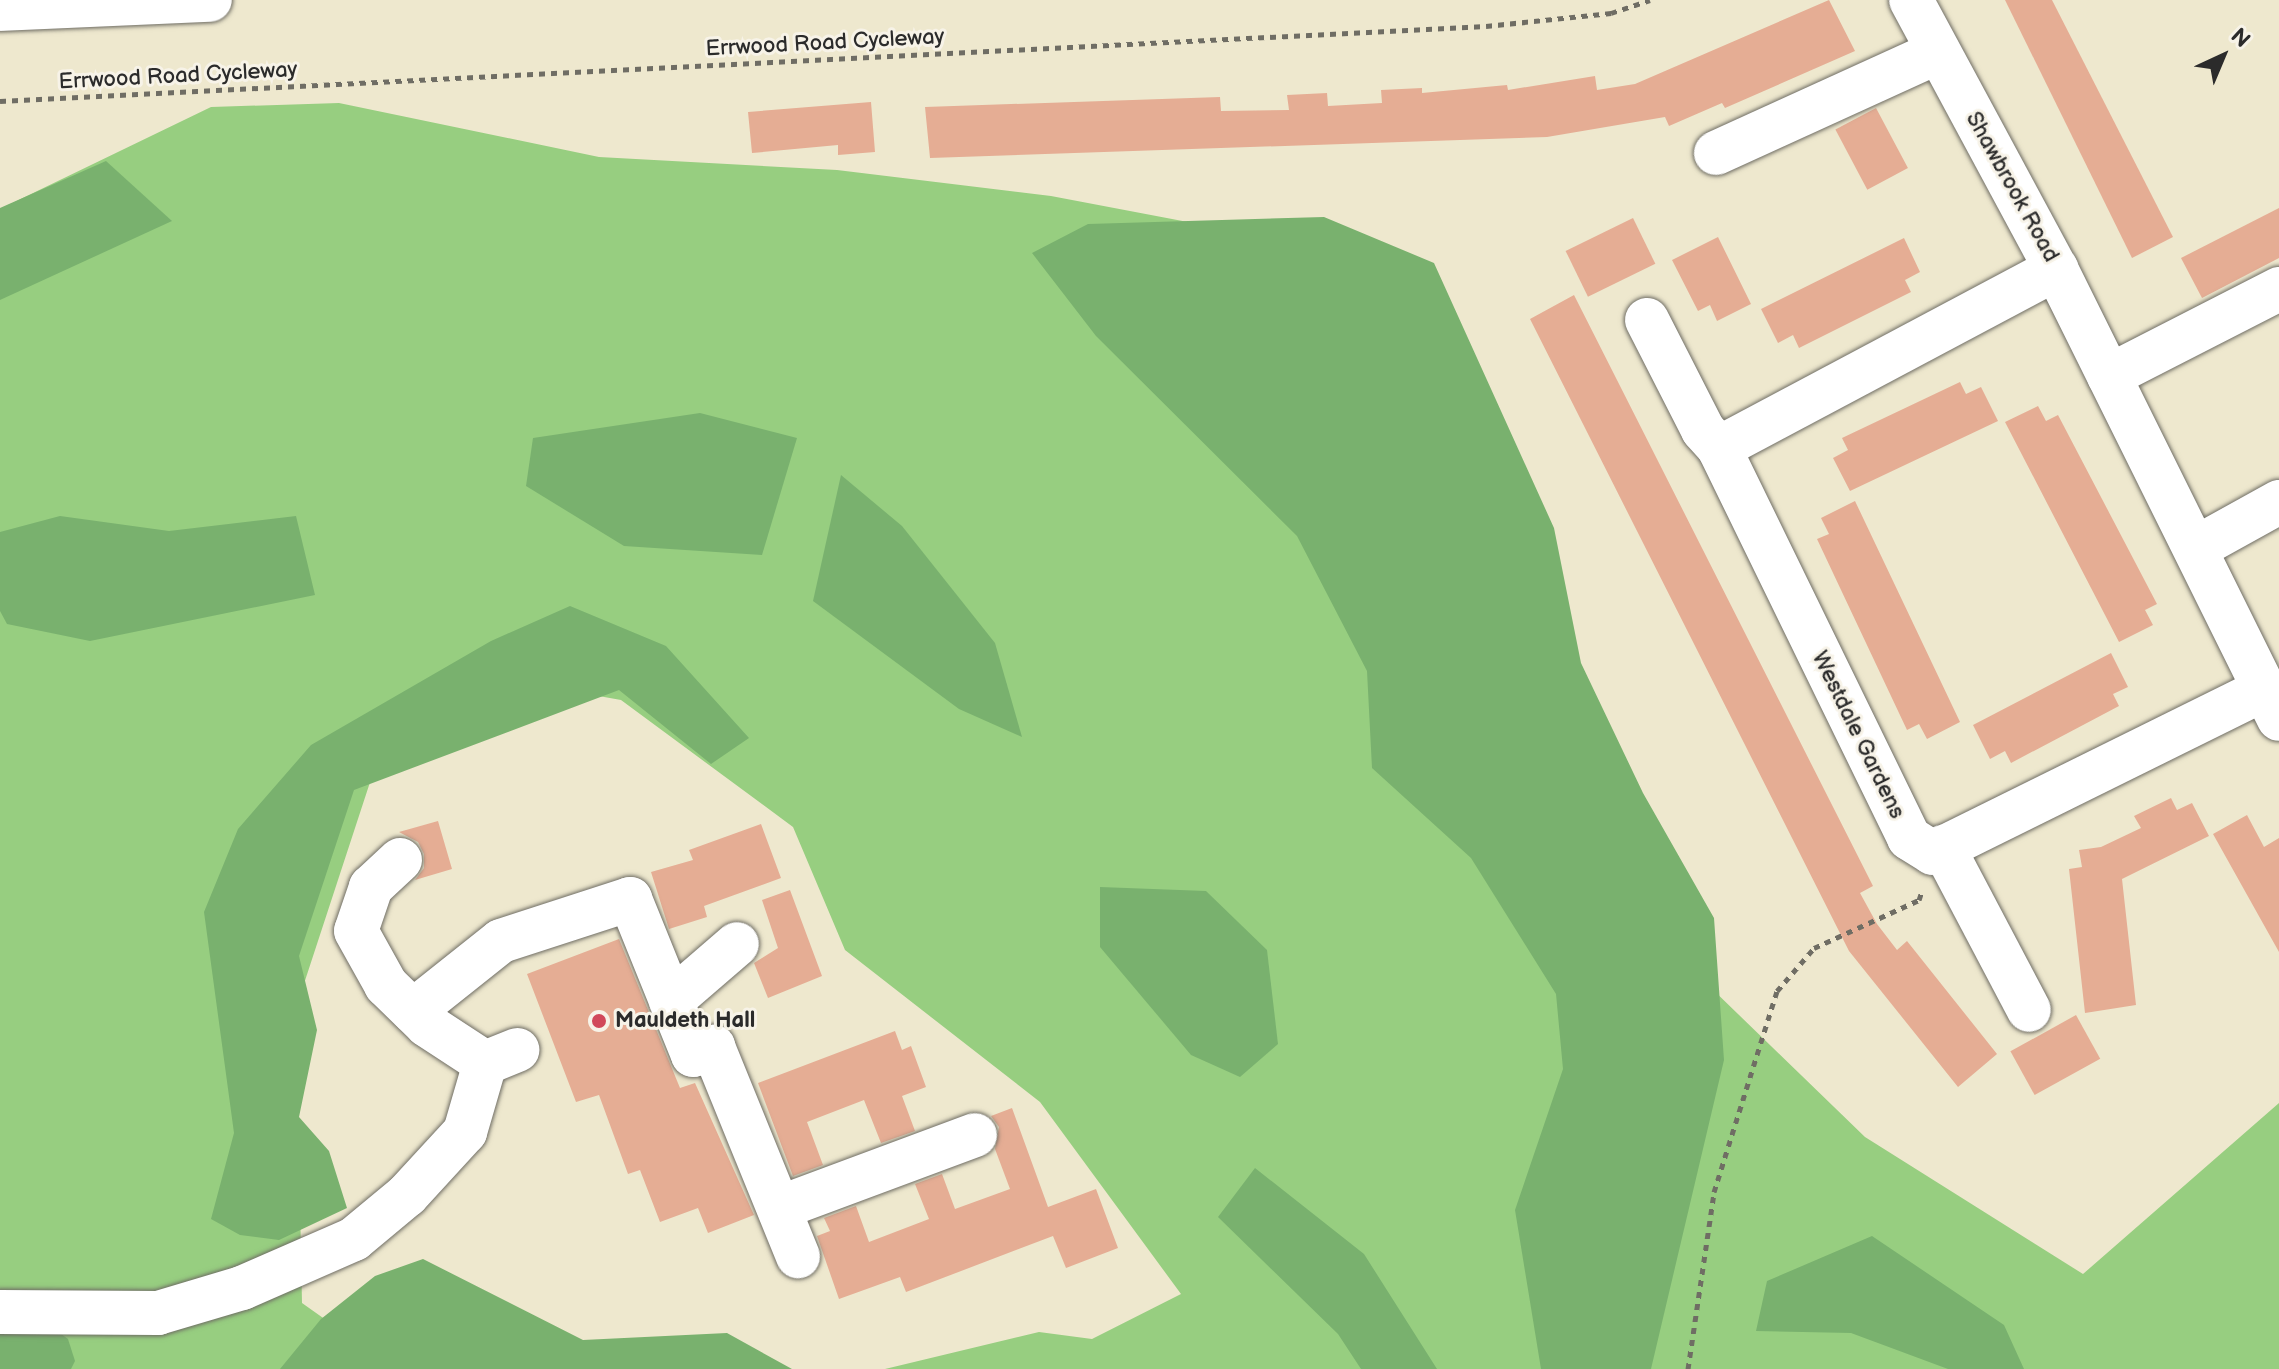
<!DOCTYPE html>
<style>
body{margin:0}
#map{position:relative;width:2279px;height:1369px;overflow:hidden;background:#eee8ce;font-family:"Balsamiq Sans",sans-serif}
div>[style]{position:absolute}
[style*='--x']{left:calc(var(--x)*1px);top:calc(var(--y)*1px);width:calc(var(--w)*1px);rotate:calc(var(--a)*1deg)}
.green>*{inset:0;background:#97ce80}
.forest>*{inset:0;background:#79b16e}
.building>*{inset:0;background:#e5ad94;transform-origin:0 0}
.path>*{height:5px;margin-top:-2.5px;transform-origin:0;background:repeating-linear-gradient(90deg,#6f6d64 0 6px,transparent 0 12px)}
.roads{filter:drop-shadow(0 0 2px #6f6d64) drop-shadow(0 0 2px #6f6d64)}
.minor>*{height:44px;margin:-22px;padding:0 22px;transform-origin:22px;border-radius:22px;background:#fff}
.dots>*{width:22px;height:22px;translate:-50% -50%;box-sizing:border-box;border:4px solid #f7f3e8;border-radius:50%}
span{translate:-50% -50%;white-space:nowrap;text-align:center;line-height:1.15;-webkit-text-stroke:6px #f7f3e8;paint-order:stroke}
.street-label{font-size:22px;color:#2b2b2b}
.poi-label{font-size:22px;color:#2b2b2b;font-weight:700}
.left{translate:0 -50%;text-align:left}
.north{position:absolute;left:2183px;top:16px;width:80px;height:80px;-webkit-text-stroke:6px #f7f3e8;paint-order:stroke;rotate:44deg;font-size:22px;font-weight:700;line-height:32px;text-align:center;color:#2b2b2b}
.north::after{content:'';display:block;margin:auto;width:28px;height:36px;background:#2b2b2b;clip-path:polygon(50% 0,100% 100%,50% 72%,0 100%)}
</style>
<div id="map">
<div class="green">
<i style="clip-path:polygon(339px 103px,599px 157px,837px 170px,1051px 196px,1277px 239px,1611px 891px,1865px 1137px,2083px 1274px,2279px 1103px,2279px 1369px,885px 1369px,1039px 1332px,1092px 1339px,1181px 1294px,1040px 1102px,845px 950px,793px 827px,621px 700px,565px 690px,375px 767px,279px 1060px,300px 1202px,302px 1303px,357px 1342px,454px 1369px,0 1369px,0 209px,211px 107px)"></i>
</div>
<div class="forest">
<i style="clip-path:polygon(106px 161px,172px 221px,0 300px,0 208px)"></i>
<i style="clip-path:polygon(1324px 217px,1434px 263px,1554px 528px,1581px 663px,1643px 793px,1714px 918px,1724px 1060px,1651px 1369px,1541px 1369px,1515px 1210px,1563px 1069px,1556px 994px,1471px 858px,1372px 768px,1367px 671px,1297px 536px,1096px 336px,1032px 253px,1088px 224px)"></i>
<i style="clip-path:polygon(700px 413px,797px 438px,762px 555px,624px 546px,526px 486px,533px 438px)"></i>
<i style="clip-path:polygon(841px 475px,902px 526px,995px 643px,1022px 737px,959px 709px,813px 601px)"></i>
<i style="clip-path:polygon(60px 516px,169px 531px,296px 516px,315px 595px,90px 641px,7px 624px,0 611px,0 532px)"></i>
<i style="clip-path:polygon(570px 606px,666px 646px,749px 738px,711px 764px,619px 690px,354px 790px,299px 956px,317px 1030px,299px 1117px,329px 1151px,347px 1208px,279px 1240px,240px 1235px,211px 1219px,234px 1133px,204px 912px,238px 829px,311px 745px,491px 641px)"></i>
<i style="clip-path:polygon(1100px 887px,1206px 891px,1267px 950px,1278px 1044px,1240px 1077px,1191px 1055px,1100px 947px)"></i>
<i style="clip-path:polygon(1255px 1168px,1364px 1254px,1437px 1369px,1361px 1369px,1338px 1334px,1218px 1217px)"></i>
<i style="clip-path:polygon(1872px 1236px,2004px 1325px,2024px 1369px,1948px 1369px,1851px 1333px,1756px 1331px,1767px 1281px)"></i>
<i style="clip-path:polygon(423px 1259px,583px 1340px,727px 1333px,792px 1369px,280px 1369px,321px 1319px,375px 1276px)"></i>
<i style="clip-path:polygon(0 1297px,12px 1298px,68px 1339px,75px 1361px,71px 1369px,0 1369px)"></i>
</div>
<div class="building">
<i style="clip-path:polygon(1829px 0,1855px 51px,1725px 108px,1722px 103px,1669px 126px,1665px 117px,1547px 137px,930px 158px,925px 107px,1220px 97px,1221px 111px,1289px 110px,1287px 95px,1327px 93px,1328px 106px,1382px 103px,1381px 90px,1422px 88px,1422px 93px,1507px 85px,1508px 90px,1595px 76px,1597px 90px,1635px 84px)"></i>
<i style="clip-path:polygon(2005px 0,2052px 0,2173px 237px,2132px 258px)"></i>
<i style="clip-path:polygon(871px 102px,875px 152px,838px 155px,838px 145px,752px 153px,748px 112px)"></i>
<i style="left:1876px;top:108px;width:68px;height:46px;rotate:62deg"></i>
<i style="clip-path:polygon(2279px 208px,2279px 258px,2202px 298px,2181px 258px)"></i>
<i style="left:1633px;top:218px;width:51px;height:75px;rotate:64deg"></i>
<i style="clip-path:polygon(1718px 237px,1751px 304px,1717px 321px,1710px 305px,1698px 311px,1672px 260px)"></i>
<i style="clip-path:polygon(1904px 238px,1920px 272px,1905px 280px,1911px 292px,1799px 348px,1793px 335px,1778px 343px,1761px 309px)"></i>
<i style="clip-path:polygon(1574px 295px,1873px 886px,1860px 893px,1877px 924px,1897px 950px,1907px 941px,1997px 1054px,1958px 1087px,1849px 951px,1530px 319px)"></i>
<i style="clip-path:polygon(1960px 382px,1966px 394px,1981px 387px,1998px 421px,1850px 491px,1833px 458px,1848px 450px,1842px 438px)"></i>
<i style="clip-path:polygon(2038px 406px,2046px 421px,2058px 415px,2157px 604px,2145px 610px,2153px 625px,2119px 642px,2005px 422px)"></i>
<i style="clip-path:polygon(1855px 501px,1960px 722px,1927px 739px,1919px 724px,1907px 730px,1817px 539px,1829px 534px,1821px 518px)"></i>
<i style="clip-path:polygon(2111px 653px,2128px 687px,2113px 694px,2119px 706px,2011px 763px,2005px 751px,1990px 759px,1973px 725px)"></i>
<i style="clip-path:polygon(2171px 798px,2177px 810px,2192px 803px,2209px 836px,2122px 879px,2136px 1005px,2085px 1013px,2069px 869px,2082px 867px,2079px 850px,2101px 847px,2141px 828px,2134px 816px)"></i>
<i style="clip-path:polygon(2247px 815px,2264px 847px,2279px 838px,2279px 952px,2213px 834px)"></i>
<i style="clip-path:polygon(438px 821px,452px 869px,415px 880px,424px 868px,424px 854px,418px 842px,399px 832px)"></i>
<i style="clip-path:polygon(761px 824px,781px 878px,704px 906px,707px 917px,669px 929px,651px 872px,693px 860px,689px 850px)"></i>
<i style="clip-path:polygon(790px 890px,822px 976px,768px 998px,754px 963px,778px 948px,762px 900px)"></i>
<i style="clip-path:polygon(619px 939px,680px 1088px,695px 1083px,754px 1215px,708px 1233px,698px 1208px,660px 1222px,640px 1170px,628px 1174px,599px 1095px,576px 1102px,527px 974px)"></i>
<i style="left:2076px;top:1015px;width:50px;height:75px;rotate:61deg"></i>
<i style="clip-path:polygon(895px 1031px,902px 1050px,911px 1046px,926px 1087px,902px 1096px,915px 1131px,881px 1143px,864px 1100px,807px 1122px,823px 1165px,793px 1176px,758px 1083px)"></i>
<i style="clip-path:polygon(1012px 1108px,1048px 1207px,1096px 1189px,1118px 1248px,1066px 1268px,1053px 1236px,906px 1292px,900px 1277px,839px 1299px,817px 1236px,830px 1231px,824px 1218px,856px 1206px,869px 1242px,929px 1219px,915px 1184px,942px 1174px,955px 1209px,1010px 1189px,995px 1149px,999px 1127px,991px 1116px)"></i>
</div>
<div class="path">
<i style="--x:0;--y:101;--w:1488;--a:-2.89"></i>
<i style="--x:1486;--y:26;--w:126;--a:-5.9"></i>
<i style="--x:1611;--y:13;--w:41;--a:-18.4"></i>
<i style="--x:1688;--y:1369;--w:179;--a:-81.6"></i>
<i style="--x:1714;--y:1192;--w:211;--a:-72.6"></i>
<i style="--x:1777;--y:991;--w:57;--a:-49.3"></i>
<i style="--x:1814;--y:948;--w:115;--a:-24.6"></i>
<i style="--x:1919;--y:900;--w:9;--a:-72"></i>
</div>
<div class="roads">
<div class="minor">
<i style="--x:1911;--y:0;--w:306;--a:61.7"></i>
<i style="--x:2056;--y:269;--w:502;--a:63.64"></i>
<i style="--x:0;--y:9;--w:210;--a:-2.5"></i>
<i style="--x:1716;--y:153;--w:244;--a:-24.5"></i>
<i style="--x:1647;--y:320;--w:123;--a:63"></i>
<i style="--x:1703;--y:430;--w:24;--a:48"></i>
<i style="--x:1719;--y:448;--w:434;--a:64"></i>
<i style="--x:1909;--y:838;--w:28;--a:32"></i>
<i style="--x:1933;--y:853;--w:368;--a:-26.3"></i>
<i style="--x:2109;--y:376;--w:191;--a:-27.1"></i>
<i style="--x:1719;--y:448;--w:382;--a:-28"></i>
<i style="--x:2196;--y:548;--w:95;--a:-29"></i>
<i style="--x:1943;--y:847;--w:184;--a:62.2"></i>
<i style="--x:400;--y:860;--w:40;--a:137"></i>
<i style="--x:371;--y:887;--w:46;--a:108.8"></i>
<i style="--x:356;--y:931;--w:62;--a:60.9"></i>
<i style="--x:386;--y:985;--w:57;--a:44.3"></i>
<i style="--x:427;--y:1025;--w:69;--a:33.2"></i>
<i style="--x:671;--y:1001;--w:87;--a:-40.8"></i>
<i style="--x:413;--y:1011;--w:112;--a:-38.5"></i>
<i style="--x:501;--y:941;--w:136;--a:-18"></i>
<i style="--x:630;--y:899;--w:168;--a:68"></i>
<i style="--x:693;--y:1055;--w:22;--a:-22"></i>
<i style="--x:713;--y:1047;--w:226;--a:67.9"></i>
<i style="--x:779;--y:1208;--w:209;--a:-20.4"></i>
<i style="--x:0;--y:1312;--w:158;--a:0.4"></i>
<i style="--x:158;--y:1313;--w:88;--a:-16.6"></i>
<i style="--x:242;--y:1288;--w:122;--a:-23.6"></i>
<i style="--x:354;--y:1239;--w:69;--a:-39.7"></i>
<i style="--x:407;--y:1195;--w:86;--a:-47.4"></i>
<i style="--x:465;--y:1132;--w:72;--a:-73.8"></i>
<i style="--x:485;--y:1063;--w:35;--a:-22"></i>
</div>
</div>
<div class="dots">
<i style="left:599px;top:1021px;background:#d1495b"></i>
</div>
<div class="street-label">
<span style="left:825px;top:43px;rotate:-3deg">Errwood Road Cycleway</span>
<span style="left:178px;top:76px;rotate:-3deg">Errwood Road Cycleway</span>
<span style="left:2012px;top:187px;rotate:61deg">Shawbrook Road</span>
<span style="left:1858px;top:735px;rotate:64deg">Westdale Gardens</span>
</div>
<div class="poi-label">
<span class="left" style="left:615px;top:1021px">Mauldeth Hall</span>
</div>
<div class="north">N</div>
</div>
